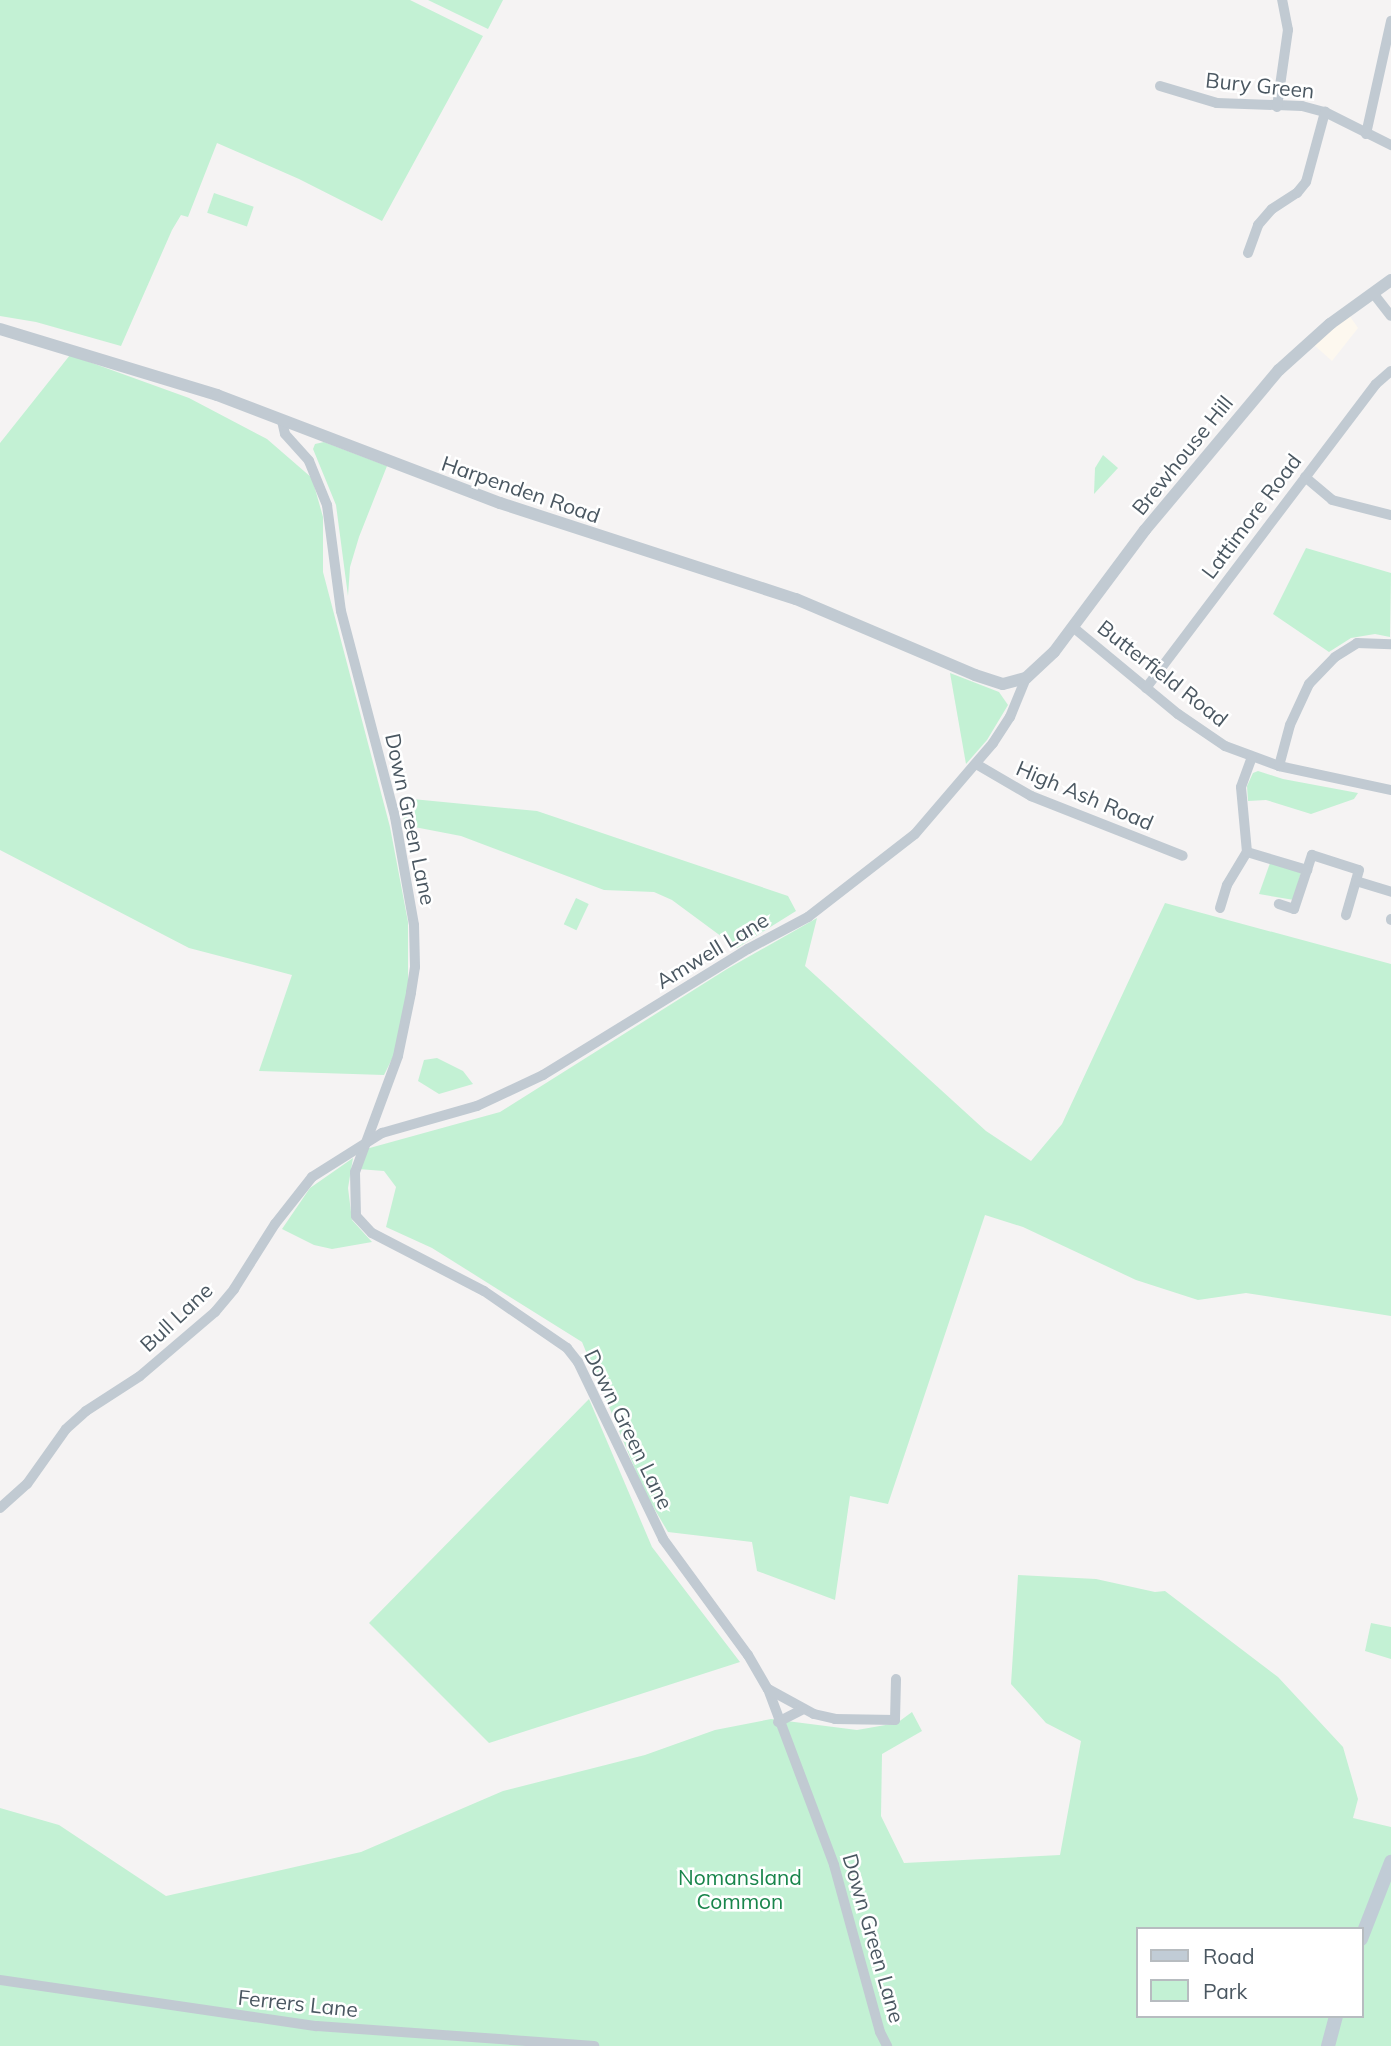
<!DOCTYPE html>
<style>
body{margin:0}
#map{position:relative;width:1391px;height:2046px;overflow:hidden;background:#f5f3f3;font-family:Mulish,sans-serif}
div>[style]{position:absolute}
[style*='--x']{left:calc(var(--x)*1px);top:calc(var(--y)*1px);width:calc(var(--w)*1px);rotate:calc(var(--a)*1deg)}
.commercial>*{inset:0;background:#fdf8ef}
.green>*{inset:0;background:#c3f1d4;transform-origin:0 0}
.minor>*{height:10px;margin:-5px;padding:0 5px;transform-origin:5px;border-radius:5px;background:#c1cad2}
.tertiary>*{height:12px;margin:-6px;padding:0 6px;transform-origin:6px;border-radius:6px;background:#c1cad2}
.secondary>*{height:14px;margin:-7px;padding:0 7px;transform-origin:7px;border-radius:7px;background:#c1ccd6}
span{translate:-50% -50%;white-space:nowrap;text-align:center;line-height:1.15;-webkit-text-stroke:5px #fff;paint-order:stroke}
.street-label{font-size:21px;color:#4a5761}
.park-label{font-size:21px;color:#18854b}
.legend{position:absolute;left:1136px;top:1927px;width:228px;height:91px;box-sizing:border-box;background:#fff;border:2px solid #b7bcc0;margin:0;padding:9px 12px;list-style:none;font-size:21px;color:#4a5761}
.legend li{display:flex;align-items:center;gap:14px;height:35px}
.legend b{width:35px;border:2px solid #b7bcc0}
</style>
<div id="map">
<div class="commercial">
<i style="clip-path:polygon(1349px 315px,1358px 328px,1332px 361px,1313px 344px)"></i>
</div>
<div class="green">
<i style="clip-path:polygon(0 0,410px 0,483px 36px,382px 221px,299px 179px,217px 143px,188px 217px,181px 215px,172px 230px,121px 346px,36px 322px,0 316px)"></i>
<i style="clip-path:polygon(428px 0,503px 0,488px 29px)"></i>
<i style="left:214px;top:193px;width:42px;height:21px;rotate:19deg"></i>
<i style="clip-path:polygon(70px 355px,189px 398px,267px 439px,312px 478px,323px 517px,323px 572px,390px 827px,408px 922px,408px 997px,395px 1053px,384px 1075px,259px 1071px,292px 975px,189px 948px,0 850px,0 443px)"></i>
<i style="clip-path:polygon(324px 442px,387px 466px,359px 537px,350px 567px,348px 596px,336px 505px,313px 449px,315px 444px)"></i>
<i style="clip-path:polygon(1103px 455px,1118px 468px,1094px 494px,1095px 468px)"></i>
<i style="clip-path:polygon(1306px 548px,1391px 573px,1390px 637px,1375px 634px,1351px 638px,1329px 652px,1273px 614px)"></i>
<i style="clip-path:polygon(950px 673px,999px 692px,1008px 705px,987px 740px,966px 764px)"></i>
<i style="clip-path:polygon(1258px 771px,1283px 779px,1358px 793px,1354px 799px,1311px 814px,1266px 800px,1248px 801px,1247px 786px,1253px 773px)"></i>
<i style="clip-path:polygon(402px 798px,537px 811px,788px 896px,796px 911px,737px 948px,672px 900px,654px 892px,604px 890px,461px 836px,404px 825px)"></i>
<i style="clip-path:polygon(1270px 863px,1301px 872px,1294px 900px,1259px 894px)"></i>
<i style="left:576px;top:898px;width:14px;height:29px;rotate:25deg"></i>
<i style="clip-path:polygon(1165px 903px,1391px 964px,1391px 1316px,1246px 1293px,1198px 1300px,1136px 1280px,1023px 1227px,985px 1215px,888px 1504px,850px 1496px,835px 1600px,757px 1571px,752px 1542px,668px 1532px,645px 1493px,582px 1342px,432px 1248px,386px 1227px,396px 1187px,384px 1171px,358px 1169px,366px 1149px,500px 1112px,727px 969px,817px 918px,805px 966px,986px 1131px,1031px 1161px,1062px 1124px)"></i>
<i style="clip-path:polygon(437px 1058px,463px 1071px,473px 1084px,439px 1094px,418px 1081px,424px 1060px)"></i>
<i style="clip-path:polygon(353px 1158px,348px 1188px,352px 1220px,372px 1242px,332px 1249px,314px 1245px,282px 1229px,310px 1188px)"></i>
<i style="clip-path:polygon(589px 1399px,652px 1547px,740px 1662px,489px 1743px,369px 1623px)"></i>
<i style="clip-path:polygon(evenodd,1018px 1575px,1096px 1579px,1155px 1592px,1165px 1591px,1278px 1677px,1343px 1747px,1358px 1799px,1353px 1818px,1391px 1827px,1391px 2046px,0 2046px,0 1808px,59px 1825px,166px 1896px,361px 1852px,503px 1791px,645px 1755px,715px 1730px,771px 1719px,857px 1730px,897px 1723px,912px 1712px,922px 1731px,882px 1754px,881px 1816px,904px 1863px,1060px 1855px,1081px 1741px,1046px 1723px,1011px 1684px,1018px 1575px,1137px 1929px,1361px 1929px,1361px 2016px,1137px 2016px,1137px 1929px)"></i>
<i style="clip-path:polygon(1371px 1623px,1391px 1627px,1391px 1659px,1365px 1651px)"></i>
</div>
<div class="minor">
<i style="--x:1160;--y:86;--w:59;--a:16.6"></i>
<i style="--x:1217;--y:103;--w:85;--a:2"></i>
<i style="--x:1302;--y:106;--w:24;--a:15"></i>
<i style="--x:1325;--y:112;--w:74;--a:26.6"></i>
<i style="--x:1277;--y:107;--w:78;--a:-81.9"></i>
<i style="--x:1288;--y:30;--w:31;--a:-101"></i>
<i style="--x:1366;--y:134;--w:116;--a:-77.5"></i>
<i style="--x:1248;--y:253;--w:30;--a:-70"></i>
<i style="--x:1258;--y:225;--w:21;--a:-49"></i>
<i style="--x:1272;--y:209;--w:30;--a:-33"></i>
<i style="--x:1297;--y:193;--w:14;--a:-51"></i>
<i style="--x:1306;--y:182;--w:73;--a:-74.8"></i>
<i style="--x:1373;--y:293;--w:29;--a:52"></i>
<i style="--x:282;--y:421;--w:13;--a:77"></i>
<i style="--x:285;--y:434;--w:36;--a:48"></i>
<i style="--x:309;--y:461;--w:48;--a:67.8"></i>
<i style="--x:327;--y:505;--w:107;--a:82.5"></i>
<i style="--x:341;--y:611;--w:213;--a:75.3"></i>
<i style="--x:395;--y:817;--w:110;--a:80"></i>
<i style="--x:414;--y:925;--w:42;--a:88.6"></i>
<i style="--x:415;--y:967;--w:26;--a:99"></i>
<i style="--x:411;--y:993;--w:64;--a:101.7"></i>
<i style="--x:398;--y:1056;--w:124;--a:110.3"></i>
<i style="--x:355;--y:1172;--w:44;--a:88.7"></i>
<i style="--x:356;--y:1216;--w:23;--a:47"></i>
<i style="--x:372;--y:1233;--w:126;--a:27.4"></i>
<i style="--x:484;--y:1291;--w:101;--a:34.5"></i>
<i style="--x:567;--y:1348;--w:18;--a:52"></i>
<i style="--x:578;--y:1362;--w:196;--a:64.3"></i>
<i style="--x:663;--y:1539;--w:144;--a:53.8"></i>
<i style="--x:748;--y:1655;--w:39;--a:60"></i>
<i style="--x:768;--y:1689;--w:188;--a:69.4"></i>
<i style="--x:834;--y:1865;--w:173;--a:74.6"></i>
<i style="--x:880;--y:2032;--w:16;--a:63"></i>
<i style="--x:1305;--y:477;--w:35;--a:40"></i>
<i style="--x:1332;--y:500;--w:61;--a:14.3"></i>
<i style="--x:1074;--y:628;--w:135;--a:39.6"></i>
<i style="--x:1178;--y:714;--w:57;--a:34.2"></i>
<i style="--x:1225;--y:746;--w:58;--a:20.3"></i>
<i style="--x:1279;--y:766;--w:115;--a:12.1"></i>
<i style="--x:1146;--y:688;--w:381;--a:-52.9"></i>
<i style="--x:1376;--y:384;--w:20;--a:-41"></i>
<i style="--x:976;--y:764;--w:64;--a:30.2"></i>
<i style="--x:1031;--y:796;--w:163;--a:21.5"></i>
<i style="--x:1279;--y:766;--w:42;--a:-75"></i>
<i style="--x:1290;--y:725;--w:45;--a:-65.1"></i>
<i style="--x:1309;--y:684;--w:37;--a:-46"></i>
<i style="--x:1335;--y:657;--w:26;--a:-32"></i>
<i style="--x:1357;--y:643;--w:34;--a:2"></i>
<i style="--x:1247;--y:852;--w:63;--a:16.7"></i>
<i style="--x:1307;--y:870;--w:41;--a:108.4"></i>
<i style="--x:1294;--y:909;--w:16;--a:-162"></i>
<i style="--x:1307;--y:870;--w:16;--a:-72"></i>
<i style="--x:1312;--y:855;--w:49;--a:17.7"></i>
<i style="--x:1359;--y:870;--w:47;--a:106.1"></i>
<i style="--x:1356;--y:881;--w:37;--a:17"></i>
<i style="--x:1220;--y:908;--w:24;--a:-73"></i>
<i style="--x:1227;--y:885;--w:39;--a:-59"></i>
<i style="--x:1247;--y:852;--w:65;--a:-95.3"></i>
<i style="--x:1241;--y:787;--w:32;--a:-70"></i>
<i style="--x:1391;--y:919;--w:1;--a:90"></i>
<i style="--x:0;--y:1508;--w:36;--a:-42"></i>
<i style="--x:27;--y:1484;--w:67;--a:-54.7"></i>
<i style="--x:66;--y:1429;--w:27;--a:-42"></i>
<i style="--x:86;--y:1411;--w:64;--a:-32.9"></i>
<i style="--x:140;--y:1376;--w:99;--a:-40.5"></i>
<i style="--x:215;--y:1312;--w:30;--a:-50"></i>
<i style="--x:234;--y:1289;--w:77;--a:-57.8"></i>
<i style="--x:275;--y:1224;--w:60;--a:-51.8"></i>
<i style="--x:312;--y:1177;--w:83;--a:-32.2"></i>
<i style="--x:382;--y:1133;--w:99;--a:-15.9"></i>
<i style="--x:477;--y:1106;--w:73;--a:-25.2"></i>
<i style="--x:543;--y:1075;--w:241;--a:-31.6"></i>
<i style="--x:748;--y:949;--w:68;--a:-28.1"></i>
<i style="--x:808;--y:917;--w:135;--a:-37.8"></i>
<i style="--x:915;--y:834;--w:120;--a:-49.4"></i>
<i style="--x:993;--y:743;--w:31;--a:-57"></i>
<i style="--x:1010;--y:717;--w:42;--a:-67.7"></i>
<i style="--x:768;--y:1689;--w:52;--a:28.5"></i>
<i style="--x:814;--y:1714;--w:22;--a:13"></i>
<i style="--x:835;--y:1719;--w:60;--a:1"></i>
<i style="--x:895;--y:1720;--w:41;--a:-88.6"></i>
<i style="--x:778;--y:1722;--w:28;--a:-27"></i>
<i style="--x:0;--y:1980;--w:320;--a:8.3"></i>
<i style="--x:317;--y:2026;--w:278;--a:4.1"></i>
</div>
<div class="tertiary">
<i style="--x:0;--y:329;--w:227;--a:16.9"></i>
<i style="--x:217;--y:395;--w:303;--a:20.9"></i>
<i style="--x:500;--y:503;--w:311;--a:18"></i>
<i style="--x:796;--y:599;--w:194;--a:23"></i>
<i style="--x:975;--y:675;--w:29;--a:18"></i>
<i style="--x:1003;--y:684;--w:24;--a:-15"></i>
<i style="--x:1026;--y:678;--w:38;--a:-43"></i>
<i style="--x:1054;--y:652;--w:152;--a:-53.3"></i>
<i style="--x:1145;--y:530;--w:209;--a:-50.1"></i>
<i style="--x:1279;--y:370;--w:69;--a:-42"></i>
<i style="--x:1330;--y:324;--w:75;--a:-35.8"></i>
</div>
<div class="secondary">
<i style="--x:1361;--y:1939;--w:83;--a:-68.7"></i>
<i style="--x:1328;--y:2046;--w:31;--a:-75"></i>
</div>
<div class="street-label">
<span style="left:1260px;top:85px;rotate:6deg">Bury Green</span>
<span style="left:1182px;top:455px;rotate:-51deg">Brewhouse Hill</span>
<span style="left:521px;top:489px;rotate:19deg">Harpenden Road</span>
<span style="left:1251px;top:516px;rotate:-53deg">Lattimore Road</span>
<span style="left:1163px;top:673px;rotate:38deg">Butterfield Road</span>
<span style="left:1085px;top:795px;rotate:23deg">High Ash Road</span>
<span style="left:411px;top:819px;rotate:78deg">Down Green Lane</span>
<span style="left:712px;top:950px;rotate:-31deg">Amwell Lane</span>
<span style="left:176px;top:1317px;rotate:-43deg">Bull Lane</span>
<span style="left:629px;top:1429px;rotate:64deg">Down Green Lane</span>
<span style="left:874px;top:1938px;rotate:74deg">Down Green Lane</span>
<span style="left:298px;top:2003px;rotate:6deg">Ferrers Lane</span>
</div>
<div class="park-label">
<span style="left:740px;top:1889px">Nomansland<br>Common</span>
</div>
<ul class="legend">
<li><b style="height:9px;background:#c1ccd6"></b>Road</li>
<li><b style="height:19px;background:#c3f1d4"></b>Park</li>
</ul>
</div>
